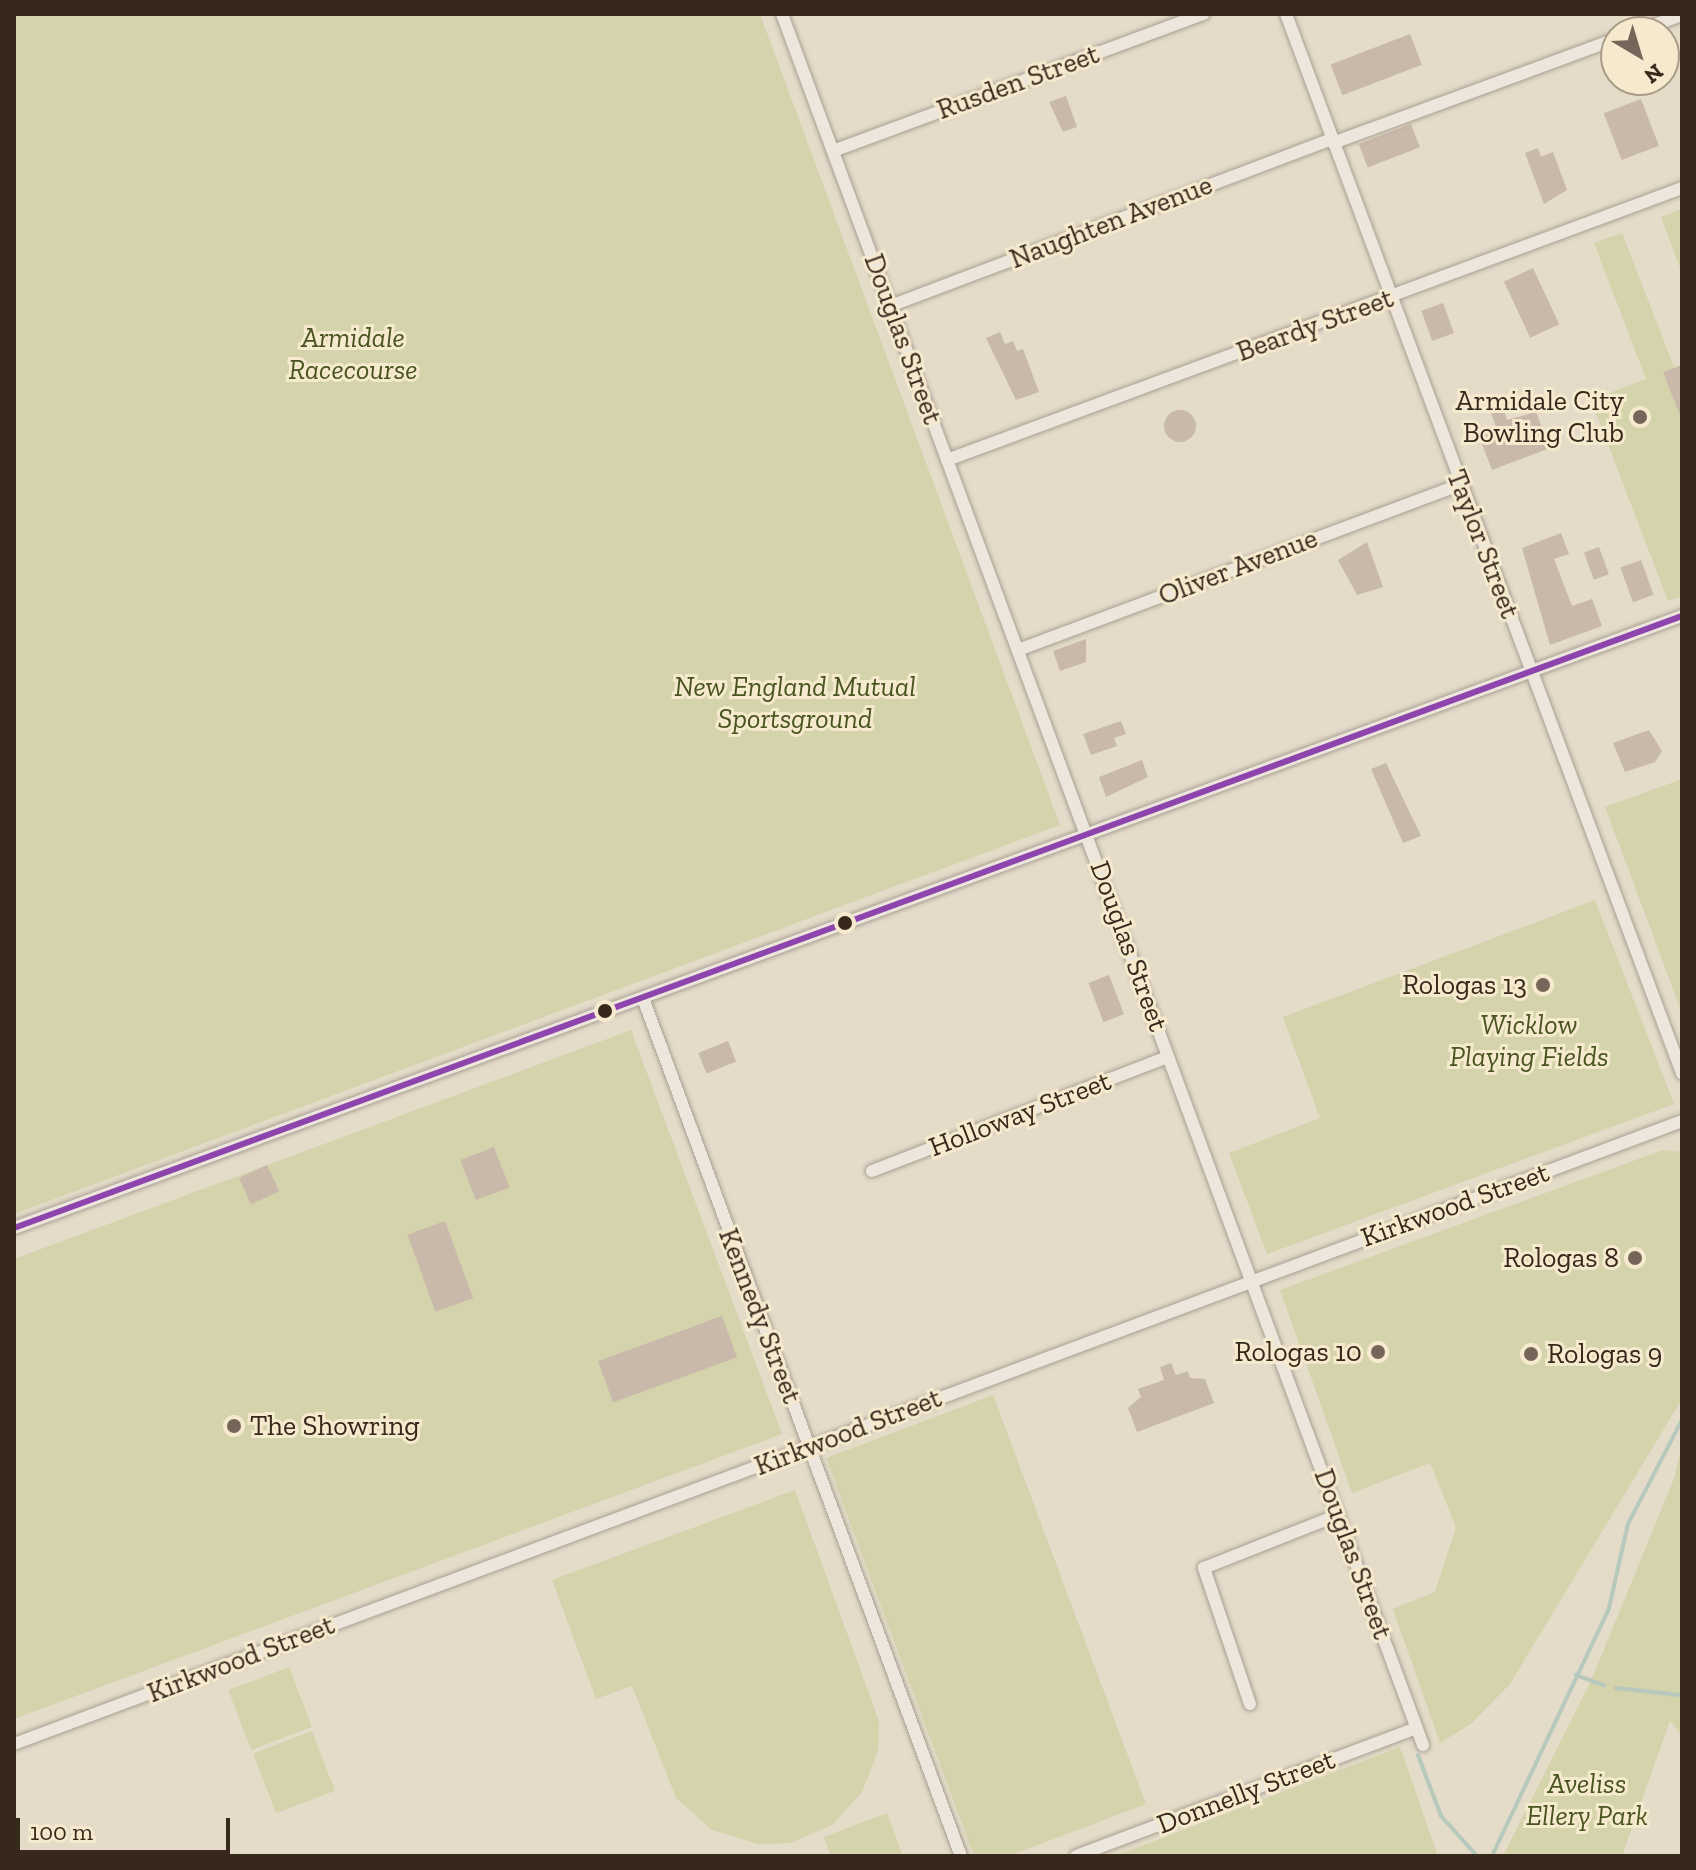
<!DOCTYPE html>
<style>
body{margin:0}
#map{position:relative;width:1696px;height:1870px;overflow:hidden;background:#e4dbc9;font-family:"Zilla Slab",serif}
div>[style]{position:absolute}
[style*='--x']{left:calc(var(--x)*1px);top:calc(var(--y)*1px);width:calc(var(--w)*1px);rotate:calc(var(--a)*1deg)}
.green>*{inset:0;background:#d5d3ab;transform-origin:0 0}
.stream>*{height:4px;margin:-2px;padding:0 2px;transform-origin:2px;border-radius:2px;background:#b6c9bc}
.building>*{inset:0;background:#c8b9aa;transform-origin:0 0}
.round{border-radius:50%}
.roads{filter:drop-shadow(0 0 2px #a9a093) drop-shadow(0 0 2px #a9a093)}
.street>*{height:12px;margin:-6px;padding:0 6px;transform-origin:6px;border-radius:6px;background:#ece6dc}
.bus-1>*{height:6px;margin:-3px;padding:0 3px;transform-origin:3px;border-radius:3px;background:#8e44ad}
.dots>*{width:22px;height:22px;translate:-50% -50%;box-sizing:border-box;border:4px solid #f6eace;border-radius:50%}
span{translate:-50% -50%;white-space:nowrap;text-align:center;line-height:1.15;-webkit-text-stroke:6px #f6eace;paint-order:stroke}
.street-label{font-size:28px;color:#37281c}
.park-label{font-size:28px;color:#495421;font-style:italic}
.poi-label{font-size:28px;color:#37281c}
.right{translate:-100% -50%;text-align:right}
.left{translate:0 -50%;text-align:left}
.frame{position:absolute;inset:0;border:16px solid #37281c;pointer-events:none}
.north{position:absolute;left:1600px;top:16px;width:80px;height:80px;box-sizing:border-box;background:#f6eace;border:2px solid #aa9c87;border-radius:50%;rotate:142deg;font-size:22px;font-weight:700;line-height:32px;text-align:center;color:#37281c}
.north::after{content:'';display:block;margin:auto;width:28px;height:36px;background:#746759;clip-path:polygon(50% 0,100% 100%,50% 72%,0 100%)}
.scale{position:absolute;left:16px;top:1818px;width:214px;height:36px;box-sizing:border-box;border:4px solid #37281c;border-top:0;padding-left:10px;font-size:24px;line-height:28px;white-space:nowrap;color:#37281c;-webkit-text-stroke:6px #f6eace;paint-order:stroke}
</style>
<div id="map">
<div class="green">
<i style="clip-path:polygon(14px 14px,760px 14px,1060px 825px,14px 1214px)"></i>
<i style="clip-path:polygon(1682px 209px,1682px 273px,1661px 217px)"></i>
<i style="clip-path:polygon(1622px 233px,1674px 367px,1682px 365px,1682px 596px,1668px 601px,1591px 400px,1646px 379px,1594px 243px)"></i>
<i style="clip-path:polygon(1682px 779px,1682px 1013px,1605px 807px)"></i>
<i style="clip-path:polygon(1595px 900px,1674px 1104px,1267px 1254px,1229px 1153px,1320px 1118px,1283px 1017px)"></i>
<i style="clip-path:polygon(631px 1030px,782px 1434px,14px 1719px,14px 1259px)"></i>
<i style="clip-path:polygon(1663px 1150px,1682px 1152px,1682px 1399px,1510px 1684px,1472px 1723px,1440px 1743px,1393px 1609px,1435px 1592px,1456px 1527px,1430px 1463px,1352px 1493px,1280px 1290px)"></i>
<i style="clip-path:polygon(993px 1395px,1146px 1804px,1009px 1856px,974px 1856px,826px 1458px)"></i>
<i style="clip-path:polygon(1682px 1442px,1682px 1735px,1670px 1721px,1622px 1856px,1503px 1856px,1591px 1681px,1675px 1476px)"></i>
<i style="clip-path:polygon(795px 1490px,879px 1721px,878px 1751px,862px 1792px,832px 1825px,790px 1843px,758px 1844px,712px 1830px,676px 1798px,632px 1686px,596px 1699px,552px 1580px)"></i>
<i style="left:289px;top:1667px;width:64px;height:65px;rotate:69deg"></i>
<i style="left:312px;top:1731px;width:64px;height:63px;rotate:69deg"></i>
<i style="clip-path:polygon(1400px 1747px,1438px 1856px,1115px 1856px)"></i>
<i style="clip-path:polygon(887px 1813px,903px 1856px,831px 1856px,824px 1837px)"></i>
</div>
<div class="stream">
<i style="--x:1576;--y:1675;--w:30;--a:20"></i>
<i style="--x:1616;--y:1688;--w:64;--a:6.2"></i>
<i style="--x:1418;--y:1755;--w:65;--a:69.3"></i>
<i style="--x:1441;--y:1816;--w:54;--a:48"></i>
<i style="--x:1492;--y:1856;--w:274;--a:-64.7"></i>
<i style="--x:1609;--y:1608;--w:86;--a:-77.3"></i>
<i style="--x:1628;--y:1524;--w:117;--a:-62.6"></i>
</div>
<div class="building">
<i style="left:1410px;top:34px;width:33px;height:85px;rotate:69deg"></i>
<i style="clip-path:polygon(1066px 96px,1077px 127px,1063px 132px,1049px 102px)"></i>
<i style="left:1641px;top:99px;width:50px;height:40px;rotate:69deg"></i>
<i style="left:1411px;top:124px;width:25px;height:56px;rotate:69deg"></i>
<i style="clip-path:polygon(1538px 148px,1541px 157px,1553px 152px,1567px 190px,1544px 204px,1525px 153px)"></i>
<i style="left:1533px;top:268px;width:62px;height:32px;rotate:65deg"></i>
<i style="left:1443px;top:303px;width:32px;height:23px;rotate:70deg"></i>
<i style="clip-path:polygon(1000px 332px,1005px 344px,1013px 341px,1017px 351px,1023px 349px,1039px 392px,1016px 400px,986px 338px)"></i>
<i style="clip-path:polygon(1682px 365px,1682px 417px,1681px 418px,1663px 372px)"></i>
<i style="clip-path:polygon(1503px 409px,1507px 420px,1536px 412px,1550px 448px,1492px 470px,1478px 434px,1496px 427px,1491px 413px)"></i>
<i class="round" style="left:1164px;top:410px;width:32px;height:32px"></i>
<i style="clip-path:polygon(1561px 533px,1569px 554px,1554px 559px,1572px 606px,1592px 599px,1602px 626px,1550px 645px,1522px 548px)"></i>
<i style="clip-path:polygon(1367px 542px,1383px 587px,1357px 595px,1338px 560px)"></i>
<i style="left:1599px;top:547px;width:29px;height:16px;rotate:70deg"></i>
<i style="left:1641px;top:560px;width:37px;height:22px;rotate:70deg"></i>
<i style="clip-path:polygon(1086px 639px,1086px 662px,1060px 671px,1053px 651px)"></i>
<i style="clip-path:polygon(1121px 721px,1126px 734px,1114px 738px,1117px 746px,1091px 755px,1083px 734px)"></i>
<i style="clip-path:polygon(1649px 730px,1662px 751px,1655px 762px,1625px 772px,1613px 743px)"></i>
<i style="clip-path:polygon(1142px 760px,1148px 777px,1106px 797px,1099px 777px)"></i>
<i style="clip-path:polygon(1386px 763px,1421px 836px,1403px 843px,1371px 769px)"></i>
<i style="left:1109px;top:975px;width:42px;height:22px;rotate:69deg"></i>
<i style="left:728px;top:1041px;width:22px;height:32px;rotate:68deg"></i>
<i style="left:494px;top:1147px;width:43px;height:36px;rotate:69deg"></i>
<i style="left:267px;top:1165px;width:29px;height:31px;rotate:65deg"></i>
<i style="left:445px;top:1221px;width:82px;height:40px;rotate:70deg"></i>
<i style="left:722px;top:1316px;width:44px;height:132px;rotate:70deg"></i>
<i style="clip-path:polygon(1171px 1363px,1176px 1375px,1188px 1371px,1190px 1378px,1205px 1379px,1214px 1403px,1137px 1432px,1128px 1408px,1141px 1397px,1138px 1389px,1164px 1380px,1160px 1367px)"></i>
</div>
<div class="roads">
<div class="street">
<i style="--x:782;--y:14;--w:1846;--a:69.68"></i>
<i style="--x:1286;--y:14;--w:1131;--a:69.5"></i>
<i style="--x:1635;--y:32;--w:50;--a:-19.9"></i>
<i style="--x:1333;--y:143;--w:302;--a:-20.2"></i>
<i style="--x:833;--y:151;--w:395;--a:-20.3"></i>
<i style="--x:890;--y:306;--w:472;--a:-20.7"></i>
<i style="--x:947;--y:460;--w:784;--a:-20.31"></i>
<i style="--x:1018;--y:650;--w:471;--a:-20.5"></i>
<i style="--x:644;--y:1001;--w:912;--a:69.66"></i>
<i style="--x:872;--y:1171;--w:317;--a:-21.1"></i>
<i style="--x:14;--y:1228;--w:1777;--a:-20.15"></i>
<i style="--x:1250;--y:1704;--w:144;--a:-108.7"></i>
<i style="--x:1204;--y:1568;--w:144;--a:-21.6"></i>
<i style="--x:14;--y:1744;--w:1781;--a:-20.48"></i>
<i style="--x:1076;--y:1856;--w:363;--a:-20.6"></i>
</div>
</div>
<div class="bus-1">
<i style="--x:14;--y:1228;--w:1777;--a:-20.15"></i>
</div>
<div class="dots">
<i style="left:1640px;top:417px;background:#746759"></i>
<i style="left:845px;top:923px;background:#37281c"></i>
<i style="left:1543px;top:985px;background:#746759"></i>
<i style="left:605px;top:1011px;background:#37281c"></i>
<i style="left:1635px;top:1258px;background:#746759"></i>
<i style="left:1378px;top:1352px;background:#746759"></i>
<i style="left:1531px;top:1354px;background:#746759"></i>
<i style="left:234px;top:1426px;background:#746759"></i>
</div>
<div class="street-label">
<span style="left:1018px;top:82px;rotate:-20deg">Rusden Street</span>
<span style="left:1111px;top:222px;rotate:-21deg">Naughten Avenue</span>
<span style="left:1315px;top:325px;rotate:-20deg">Beardy Street</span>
<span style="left:903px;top:339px;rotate:70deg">Douglas Street</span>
<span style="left:1483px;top:544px;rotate:69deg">Taylor Street</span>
<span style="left:1238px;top:567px;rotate:-21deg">Oliver Avenue</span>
<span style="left:1129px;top:946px;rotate:70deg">Douglas Street</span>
<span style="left:1020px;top:1114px;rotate:-21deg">Holloway Street</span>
<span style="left:1455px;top:1205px;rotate:-20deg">Kirkwood Street</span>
<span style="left:760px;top:1316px;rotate:69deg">Kennedy Street</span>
<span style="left:848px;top:1432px;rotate:-21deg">Kirkwood Street</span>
<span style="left:1353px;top:1554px;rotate:70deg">Douglas Street</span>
<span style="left:241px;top:1659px;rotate:-21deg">Kirkwood Street</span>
<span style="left:1246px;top:1792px;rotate:-21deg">Donnelly Street</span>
</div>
<div class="park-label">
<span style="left:353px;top:354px">Armidale<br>Racecourse</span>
<span style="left:795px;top:703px">New England Mutual<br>Sportsground</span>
<span style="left:1529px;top:1041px">Wicklow<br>Playing Fields</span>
<span style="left:1587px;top:1800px">Aveliss<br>Ellery Park</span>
</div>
<div class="poi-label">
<span class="right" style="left:1624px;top:417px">Armidale City<br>Bowling Club</span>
<span class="right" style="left:1527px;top:985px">Rologas 13</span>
<span class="right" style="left:1619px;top:1258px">Rologas 8</span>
<span class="right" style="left:1362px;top:1352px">Rologas 10</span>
<span class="left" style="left:1547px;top:1354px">Rologas 9</span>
<span class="left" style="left:250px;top:1426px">The Showring</span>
</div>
<div class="frame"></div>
<div class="north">N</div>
<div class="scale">100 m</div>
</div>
